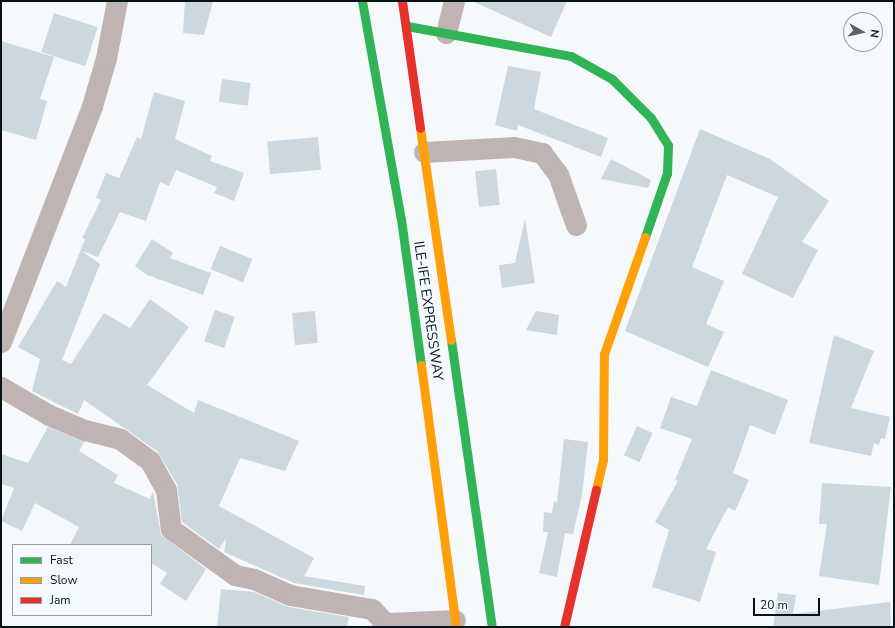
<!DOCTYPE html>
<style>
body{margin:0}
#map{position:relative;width:895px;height:628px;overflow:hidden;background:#f6f9fb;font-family:"Nunito Sans",sans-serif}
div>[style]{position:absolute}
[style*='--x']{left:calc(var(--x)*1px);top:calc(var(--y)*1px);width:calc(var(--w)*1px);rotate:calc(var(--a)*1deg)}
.building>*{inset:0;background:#ccd7de;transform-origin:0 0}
.street>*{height:21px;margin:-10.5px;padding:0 10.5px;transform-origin:10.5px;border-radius:10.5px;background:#bfb4b1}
.fast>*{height:9px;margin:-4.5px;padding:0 4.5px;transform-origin:4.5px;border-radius:4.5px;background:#30b455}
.slow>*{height:9px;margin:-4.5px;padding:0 4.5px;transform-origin:4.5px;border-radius:4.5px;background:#ff9f0a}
.jam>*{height:9px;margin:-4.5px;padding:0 4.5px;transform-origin:4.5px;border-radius:4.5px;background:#e5322d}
span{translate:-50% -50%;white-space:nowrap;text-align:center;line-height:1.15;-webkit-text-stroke:4px #f3f9fe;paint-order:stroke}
.street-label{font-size:14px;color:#07131a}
.frame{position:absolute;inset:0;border:2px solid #07131a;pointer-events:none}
.legend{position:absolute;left:12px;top:544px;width:140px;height:72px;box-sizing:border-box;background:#f3f9fe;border:1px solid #959da3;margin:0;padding:5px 7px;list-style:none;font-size:12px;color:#07131a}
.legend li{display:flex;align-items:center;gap:8px;height:20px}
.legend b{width:20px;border:1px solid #959da3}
.north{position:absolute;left:843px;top:12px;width:40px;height:40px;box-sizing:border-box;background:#f3f9fe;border:1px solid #959da3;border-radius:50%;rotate:98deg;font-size:11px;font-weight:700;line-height:16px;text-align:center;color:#07131a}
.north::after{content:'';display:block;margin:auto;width:14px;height:18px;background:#5b6469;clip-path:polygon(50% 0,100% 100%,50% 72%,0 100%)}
.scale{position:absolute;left:753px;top:598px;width:67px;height:18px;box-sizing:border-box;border:2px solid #07131a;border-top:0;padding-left:5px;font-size:12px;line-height:14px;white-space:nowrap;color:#07131a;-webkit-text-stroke:3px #f3f9fe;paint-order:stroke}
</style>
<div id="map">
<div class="building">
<i style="clip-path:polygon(185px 1px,213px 1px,204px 35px,183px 33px)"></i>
<i style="clip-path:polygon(472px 1px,567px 1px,551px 37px)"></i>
<i style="left:54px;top:13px;width:46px;height:41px;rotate:18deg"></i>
<i style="clip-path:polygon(1px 41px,54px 57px,40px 99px,47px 101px,36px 140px,1px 130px)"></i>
<i style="clip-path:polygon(508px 66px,541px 72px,534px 109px,608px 138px,601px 157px,518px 125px,517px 131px,495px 125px)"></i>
<i style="left:222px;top:79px;width:29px;height:23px;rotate:8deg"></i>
<i style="clip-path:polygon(154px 92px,185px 101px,175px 139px,212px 156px,210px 161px,244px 173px,234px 201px,214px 193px,217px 187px,176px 170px,169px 186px,160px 182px,146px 221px,120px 212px,98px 257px,82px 251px,100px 264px,62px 360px,71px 364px,104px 313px,130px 328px,150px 299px,189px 327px,147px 385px,194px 413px,198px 400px,299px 441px,285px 471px,240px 458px,219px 506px,314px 558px,304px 576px,365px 586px,364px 595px,294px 583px,224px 552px,226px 539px,219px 549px,182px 522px,177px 484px,157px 451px,84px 400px,78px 414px,32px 391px,40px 359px,18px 347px,57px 281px,66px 287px,85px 239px,82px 238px,101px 200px,96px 198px,106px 173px,119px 178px,137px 137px,141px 139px)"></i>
<i style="clip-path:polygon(700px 129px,770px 159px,829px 201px,802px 242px,818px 250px,793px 298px,742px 274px,778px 197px,727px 175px,692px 267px,724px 281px,706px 324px,724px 332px,708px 367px,625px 331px)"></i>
<i style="left:318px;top:137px;width:33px;height:51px;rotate:85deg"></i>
<i style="clip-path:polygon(611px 159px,651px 180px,648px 188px,601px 179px)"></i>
<i style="left:496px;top:169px;width:36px;height:21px;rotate:84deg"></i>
<i style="clip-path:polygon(525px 219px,535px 283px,502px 288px,499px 265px,515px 263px)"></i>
<i style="clip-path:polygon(152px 239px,173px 253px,170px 258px,211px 273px,203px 295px,147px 275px,135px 266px)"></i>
<i style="left:220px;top:246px;width:35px;height:25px;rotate:22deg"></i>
<i style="left:215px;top:310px;width:21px;height:33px;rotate:19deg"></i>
<i style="left:315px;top:311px;width:32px;height:23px;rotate:85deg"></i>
<i style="clip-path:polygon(536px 311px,559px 315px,557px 335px,526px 330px)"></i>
<i style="clip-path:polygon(834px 335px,874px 351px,851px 408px,890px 417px,885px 439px,881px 438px,879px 445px,874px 443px,871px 456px,809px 443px)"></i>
<i style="clip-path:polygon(711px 370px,788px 400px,775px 435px,750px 425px,733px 473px,749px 480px,735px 511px,728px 507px,706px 549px,716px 552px,700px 602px,652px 587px,669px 530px,655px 522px,678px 481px,675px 480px,692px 439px,660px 428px,671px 397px,697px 406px)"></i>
<i style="left:637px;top:426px;width:17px;height:32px;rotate:24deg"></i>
<i style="clip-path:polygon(48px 427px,84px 442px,79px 451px,118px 475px,114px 483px,150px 499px,153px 491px,161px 535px,206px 569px,186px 601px,160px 584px,167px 573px,151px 563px,151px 545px,70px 545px,79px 527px,35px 503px,22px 531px,1px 521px,14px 488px,1px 484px,1px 454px,28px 463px)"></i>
<i style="clip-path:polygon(564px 439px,588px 442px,582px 495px,573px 534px,565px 533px,557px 577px,539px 573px,548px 532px,543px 532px,544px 512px,552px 513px,554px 501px,557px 502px)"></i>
<i style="clip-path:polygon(822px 483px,891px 487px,879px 585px,819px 576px,827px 524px,819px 524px)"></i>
<i style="clip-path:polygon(221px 589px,254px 592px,288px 607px,349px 617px,347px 627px,217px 627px)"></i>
<i style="clip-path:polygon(778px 593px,796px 595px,793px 614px,890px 602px,891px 627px,773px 627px)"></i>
</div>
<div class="street">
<i style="--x:446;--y:33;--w:33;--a:-76"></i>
<i style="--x:424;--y:152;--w:90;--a:-3.2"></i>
<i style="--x:514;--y:147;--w:29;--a:12"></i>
<i style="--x:542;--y:153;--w:26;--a:53"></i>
<i style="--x:558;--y:174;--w:54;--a:70.6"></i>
<i style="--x:1;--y:342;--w:253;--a:-68.9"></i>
<i style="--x:92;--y:106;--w:50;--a:-73.7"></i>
<i style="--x:106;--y:58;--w:58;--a:-79.1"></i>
<i style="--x:1;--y:387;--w:56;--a:30.3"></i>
<i style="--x:49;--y:415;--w:39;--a:23"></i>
<i style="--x:85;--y:430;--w:36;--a:14"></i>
<i style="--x:120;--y:439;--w:37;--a:36"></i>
<i style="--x:150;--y:461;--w:33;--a:61"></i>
<i style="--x:166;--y:490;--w:39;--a:83"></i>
<i style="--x:171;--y:529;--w:79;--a:35.7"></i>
<i style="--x:235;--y:575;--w:19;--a:12"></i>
<i style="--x:254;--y:579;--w:39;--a:24"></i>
<i style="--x:290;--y:595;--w:83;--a:9.7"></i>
<i style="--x:372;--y:609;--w:25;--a:47"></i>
<i style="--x:388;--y:623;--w:67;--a:-2.6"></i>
</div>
<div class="fast">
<i style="--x:362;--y:1;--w:221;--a:79.9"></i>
<i style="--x:401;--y:219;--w:147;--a:82.2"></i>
<i style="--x:407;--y:26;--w:167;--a:10.4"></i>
<i style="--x:571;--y:56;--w:47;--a:29.3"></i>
<i style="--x:612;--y:79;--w:55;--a:45"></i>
<i style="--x:651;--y:118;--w:32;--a:58"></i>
<i style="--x:668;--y:145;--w:28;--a:92"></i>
<i style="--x:667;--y:173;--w:68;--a:109"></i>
<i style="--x:451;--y:340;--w:290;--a:81.9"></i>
</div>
<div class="slow">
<i style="--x:420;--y:128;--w:214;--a:81.7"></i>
<i style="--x:421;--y:365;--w:264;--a:82.4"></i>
<i style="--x:596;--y:490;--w:31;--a:-77"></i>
<i style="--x:603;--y:460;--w:106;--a:-89.5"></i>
<i style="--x:604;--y:354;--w:124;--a:-70.7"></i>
</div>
<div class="jam">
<i style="--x:402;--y:1;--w:128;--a:81.9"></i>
<i style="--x:564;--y:627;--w:141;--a:-76.9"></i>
</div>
<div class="street-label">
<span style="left:428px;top:311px;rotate:82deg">ILE-IFE EXPRESSWAY</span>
</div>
<div class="frame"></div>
<ul class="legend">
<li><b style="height:5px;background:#30b455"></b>Fast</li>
<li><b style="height:5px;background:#ff9f0a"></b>Slow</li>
<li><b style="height:5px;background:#e5322d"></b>Jam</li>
</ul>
<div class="north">N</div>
<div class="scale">20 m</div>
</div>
